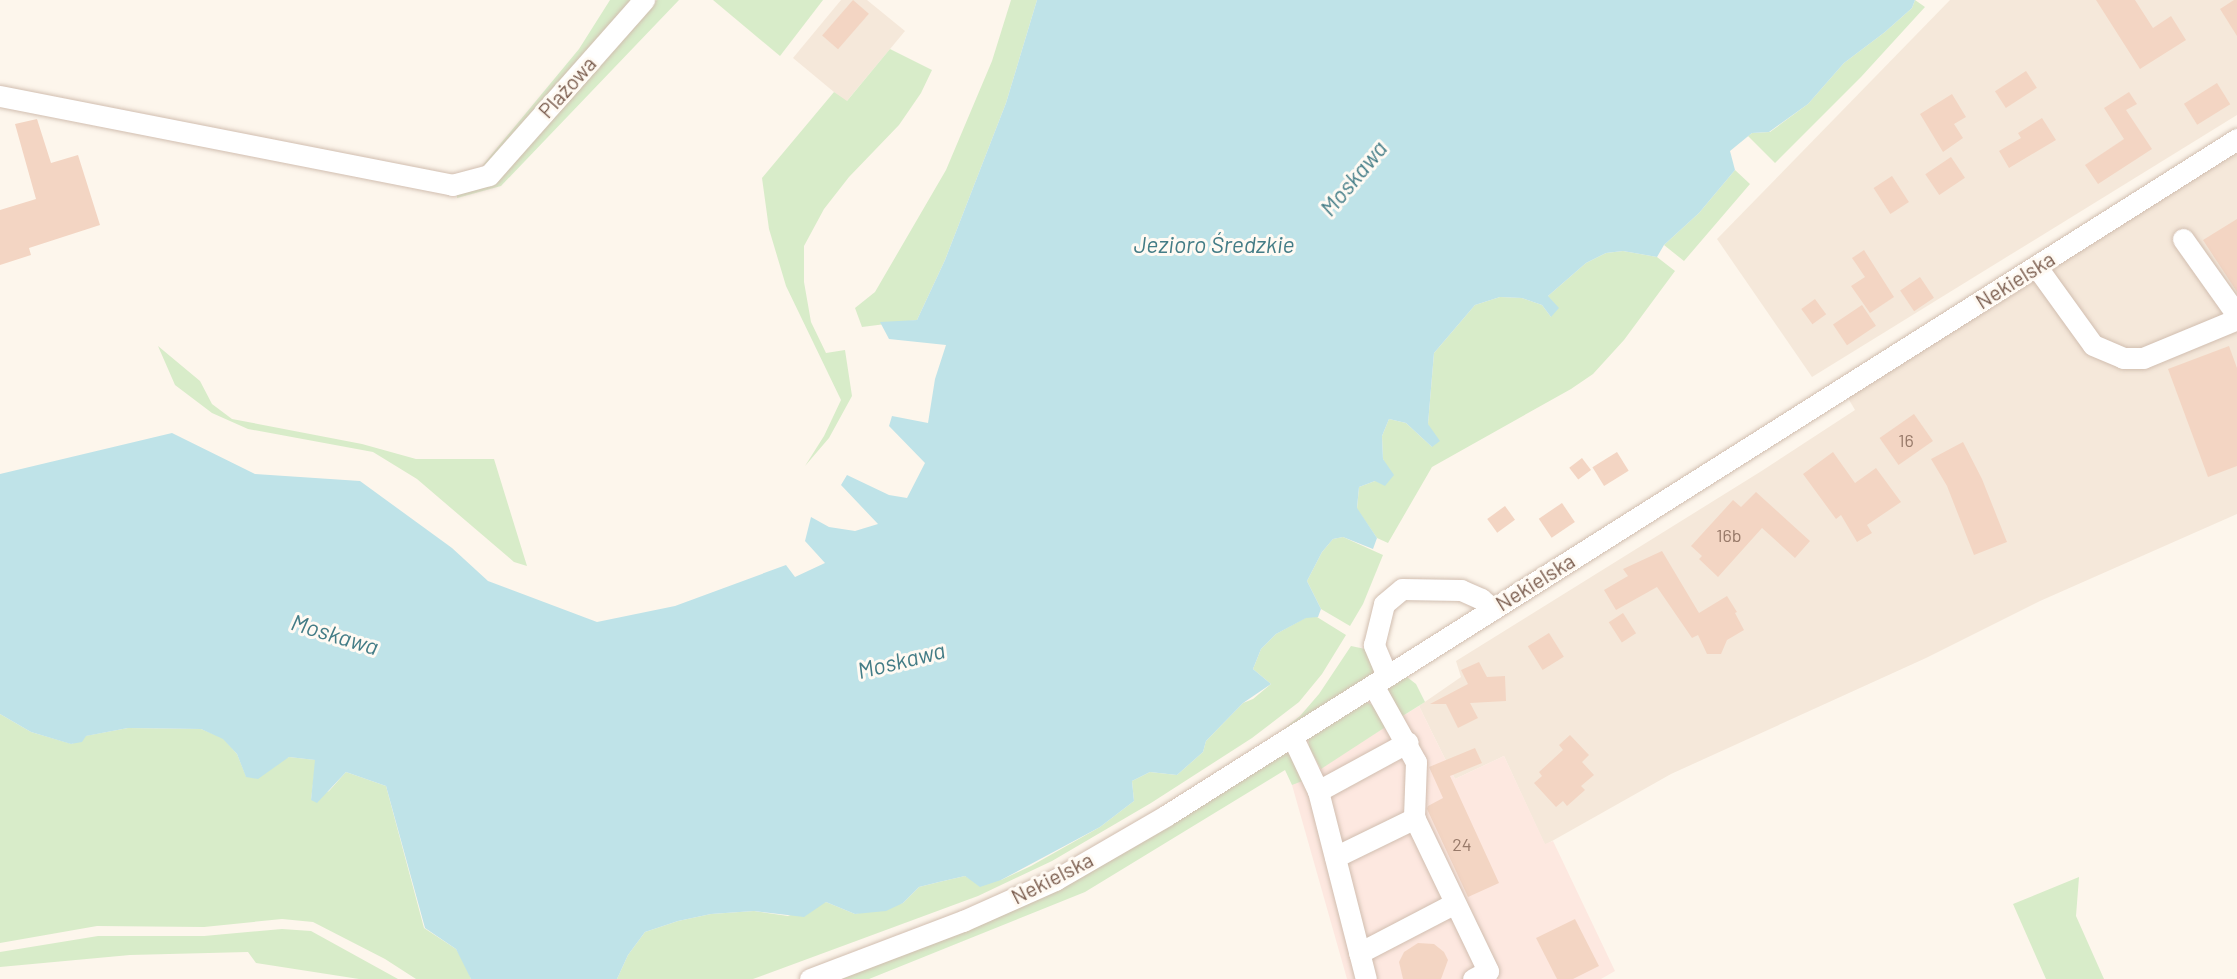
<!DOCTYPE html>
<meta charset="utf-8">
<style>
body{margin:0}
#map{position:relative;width:2237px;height:979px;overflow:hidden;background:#fdf6ec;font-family:Barlow,sans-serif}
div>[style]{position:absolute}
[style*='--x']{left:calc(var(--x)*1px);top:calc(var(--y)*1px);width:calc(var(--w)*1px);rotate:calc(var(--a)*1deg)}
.residential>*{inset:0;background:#f5e8da}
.commercial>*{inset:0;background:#fde8e0}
.green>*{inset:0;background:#d8ecc9}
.water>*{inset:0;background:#bfe3e8}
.building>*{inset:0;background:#f3d5c3;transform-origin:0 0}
.roads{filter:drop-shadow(0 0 2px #d1beb0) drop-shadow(0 0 2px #d1beb0)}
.minor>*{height:21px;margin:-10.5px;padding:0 10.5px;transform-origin:10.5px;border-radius:10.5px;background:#fff}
span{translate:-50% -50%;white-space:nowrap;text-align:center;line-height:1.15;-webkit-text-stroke:6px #fffaf3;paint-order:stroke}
.number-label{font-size:18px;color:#987a6a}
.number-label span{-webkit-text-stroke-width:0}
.street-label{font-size:21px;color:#7a5c4d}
.water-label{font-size:23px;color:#437c86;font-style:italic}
</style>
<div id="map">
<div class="residential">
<i style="clip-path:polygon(841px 0,867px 0,905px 31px,846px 102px,793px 58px)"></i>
<i style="clip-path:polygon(1950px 0,2237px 0,2237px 115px,1812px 377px,1717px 239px)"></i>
<i style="clip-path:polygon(2237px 150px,2237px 514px,2040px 601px,1926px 658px,1671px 774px,1545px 845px,1504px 756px,1455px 779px,1419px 706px,1461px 677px,1456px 661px,1760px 472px,1855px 410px,1848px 398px)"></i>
</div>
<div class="commercial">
<i style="clip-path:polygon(1419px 706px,1455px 779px,1504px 756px,1545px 844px,1553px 841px,1615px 971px,1601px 979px,1347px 979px,1292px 785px)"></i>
</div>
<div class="green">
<i style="clip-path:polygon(610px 0,631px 0,500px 154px,482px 166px,579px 49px)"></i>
<i style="clip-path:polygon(657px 0,679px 0,501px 186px,457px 198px,457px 191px,495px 179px)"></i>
<i style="clip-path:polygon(713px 0,823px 0,780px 56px)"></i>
<i style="clip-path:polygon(1011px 0,1037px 0,1006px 103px,945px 260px,917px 320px,862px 327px,855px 308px,875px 292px,946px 170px,992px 61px)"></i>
<i style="clip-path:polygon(1915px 0,1925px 7px,1861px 77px,1775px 163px,1748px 136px,1752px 133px,1770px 132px,1808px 104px,1844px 63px,1885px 32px,1912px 8px)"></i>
<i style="clip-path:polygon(890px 49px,932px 70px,921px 93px,899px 125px,849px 177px,824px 209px,804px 246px,804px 282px,811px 322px,826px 353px,845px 350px,852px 396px,829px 438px,805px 466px,824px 436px,841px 400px,786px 286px,769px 229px,762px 178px,834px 92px,847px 101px)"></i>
<i style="clip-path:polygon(1735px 170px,1750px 184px,1684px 261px,1664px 245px,1699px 213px)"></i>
<i style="clip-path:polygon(1623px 251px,1657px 257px,1675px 271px,1624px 340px,1593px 374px,1571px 389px,1432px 467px,1388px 543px,1377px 538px,1357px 509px,1359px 487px,1375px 481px,1387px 468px,1383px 459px,1382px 436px,1389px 419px,1406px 423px,1432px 447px,1428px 424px,1434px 353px,1475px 305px,1500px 297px,1522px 298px,1542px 305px,1551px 317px,1548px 296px,1586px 263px,1606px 253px)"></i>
<i style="clip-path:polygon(158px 346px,200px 381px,212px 404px,232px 419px,362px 444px,416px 459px,494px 459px,527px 566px,514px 562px,417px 479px,373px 452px,248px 429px,212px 413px,175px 385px)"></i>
<i style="clip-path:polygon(1343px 537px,1383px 555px,1363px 604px,1350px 626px,1321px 609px,1307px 581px,1322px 552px,1333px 539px)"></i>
<i style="clip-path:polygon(1307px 617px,1317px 617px,1346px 635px,1322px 674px,1299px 702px,1252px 738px,1151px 803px,1052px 861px,978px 896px,753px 979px,617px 979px,628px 955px,645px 932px,678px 921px,711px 914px,754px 911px,788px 916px,826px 902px,855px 914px,903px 903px,919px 887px,939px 882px,965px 876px,974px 881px,1001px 880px,1031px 866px,1100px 827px,1134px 801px,1132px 781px,1150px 772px,1177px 775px,1203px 752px,1206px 741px,1243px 703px,1253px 699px,1271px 684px,1253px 669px,1261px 649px,1276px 634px)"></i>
<i style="clip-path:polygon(1351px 646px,1370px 650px,1376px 672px,1281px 731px,1300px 716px,1319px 694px)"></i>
<i style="clip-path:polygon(1407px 677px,1416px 684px,1425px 702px,1401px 717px,1386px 688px)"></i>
<i style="clip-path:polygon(1365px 701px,1374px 706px,1387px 726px,1321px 769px,1309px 747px,1308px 735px)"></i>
<i style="clip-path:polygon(0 714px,31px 732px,72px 744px,85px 736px,128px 728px,201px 729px,223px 738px,237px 754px,246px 776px,289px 757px,316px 760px,311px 800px,329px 791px,346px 772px,386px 786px,424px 928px,456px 949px,465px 962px,471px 979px,416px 979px,385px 959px,313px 922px,282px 919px,204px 927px,97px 926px,0 943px)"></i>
<i style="clip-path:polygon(1288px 752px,1305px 780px,1292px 785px,1285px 770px,1085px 892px,869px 979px,833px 979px,1030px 902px,1075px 881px,1279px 753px)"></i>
<i style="clip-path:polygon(2079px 877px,2076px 916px,2104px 979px,2046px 979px,2013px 904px)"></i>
<i style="clip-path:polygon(282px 929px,311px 931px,398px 979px,359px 979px,256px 963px,248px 952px,130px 955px,0 967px,0 952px,98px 936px,204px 936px)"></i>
</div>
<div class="water">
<i style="clip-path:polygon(1037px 0,1915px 0,1912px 8px,1885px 32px,1844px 63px,1808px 104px,1769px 132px,1752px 133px,1730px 151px,1735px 170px,1699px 213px,1664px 245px,1657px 257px,1623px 251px,1606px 253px,1586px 263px,1548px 296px,1559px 308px,1551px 317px,1542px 305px,1522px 298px,1500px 297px,1475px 305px,1434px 353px,1428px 424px,1440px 441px,1432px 447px,1406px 423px,1389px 419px,1382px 436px,1383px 459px,1394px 475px,1385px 486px,1375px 481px,1359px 487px,1357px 508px,1377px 538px,1373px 549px,1343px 537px,1333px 539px,1322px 552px,1307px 581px,1321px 609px,1318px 617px,1306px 618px,1276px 634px,1261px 649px,1253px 669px,1271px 684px,1243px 703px,1206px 741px,1203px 752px,1177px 775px,1150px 772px,1132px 781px,1134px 801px,1100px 827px,1001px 880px,980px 887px,965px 876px,939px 882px,919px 887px,903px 903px,886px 911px,855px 914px,826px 902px,804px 917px,754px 911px,711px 914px,678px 921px,645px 932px,628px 955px,617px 979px,471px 979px,456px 949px,425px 928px,386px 786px,346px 772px,317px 803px,311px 800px,315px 760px,289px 757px,258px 779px,246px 777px,237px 754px,223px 739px,201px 729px,128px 728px,86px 736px,82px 742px,71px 744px,31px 732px,0 714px,0 474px,172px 433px,255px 474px,360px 481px,452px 548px,488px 581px,597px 622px,675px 606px,786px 565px,795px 577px,825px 563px,805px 541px,811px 517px,829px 527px,855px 531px,878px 524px,841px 485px,847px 475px,889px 495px,907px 498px,925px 463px,889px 426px,892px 416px,928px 423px,935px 379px,946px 345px,889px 339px,880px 322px,917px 320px,945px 260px,1006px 103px)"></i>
</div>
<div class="building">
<i style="left:853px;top:0;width:21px;height:47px;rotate:41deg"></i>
<i style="clip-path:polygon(2096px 0,2135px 0,2153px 28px,2171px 16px,2186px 40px,2140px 69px)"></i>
<i style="clip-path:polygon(2234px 0,2237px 0,2237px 36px,2220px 9px)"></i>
<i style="left:2026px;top:71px;width:20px;height:37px;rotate:57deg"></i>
<i style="left:2217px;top:83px;width:25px;height:39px;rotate:58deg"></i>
<i style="clip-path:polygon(2129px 92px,2137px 104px,2126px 110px,2152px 149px,2098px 184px,2085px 165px,2124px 139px,2104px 108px)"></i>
<i style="clip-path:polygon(1952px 94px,1966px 117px,1954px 124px,1963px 138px,1943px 152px,1920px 114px)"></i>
<i style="clip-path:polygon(2042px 118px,2056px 140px,2009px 168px,1999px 151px,2021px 138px,2018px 133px)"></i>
<i style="clip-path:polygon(37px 119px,51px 163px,78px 155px,100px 225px,29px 248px,31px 255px,0 265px,0 210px,36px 199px,15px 124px)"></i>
<i style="left:1951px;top:157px;width:25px;height:31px;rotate:56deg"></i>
<i style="left:1892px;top:176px;width:31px;height:22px;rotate:57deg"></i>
<i style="clip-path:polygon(2237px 219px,2237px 292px,2203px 240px)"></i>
<i style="clip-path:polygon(1864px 250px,1894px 297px,1870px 313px,1851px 286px,1865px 277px,1852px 258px)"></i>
<i style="left:1920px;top:277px;width:25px;height:24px;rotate:56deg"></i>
<i style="left:1815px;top:299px;width:19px;height:17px;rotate:54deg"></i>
<i style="left:1862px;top:305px;width:25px;height:35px;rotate:56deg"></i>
<i style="clip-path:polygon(2229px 346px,2237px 368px,2237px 466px,2208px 477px,2168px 369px)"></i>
<i style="left:1914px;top:414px;width:33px;height:42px;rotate:55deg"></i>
<i style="clip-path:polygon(1963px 442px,1982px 479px,2007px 542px,1974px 555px,1947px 486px,1931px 459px)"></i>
<i style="left:1617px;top:452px;width:22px;height:29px;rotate:58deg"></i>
<i style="clip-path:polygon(1833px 452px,1855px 483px,1876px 468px,1901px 502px,1867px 525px,1872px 533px,1857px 542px,1841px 515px,1836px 519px,1803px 474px)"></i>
<i style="left:1582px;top:458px;width:15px;height:16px;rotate:53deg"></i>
<i style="clip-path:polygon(1756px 492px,1810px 541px,1795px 558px,1762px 528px,1718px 577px,1699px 559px,1702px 556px,1691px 546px,1733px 500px,1741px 507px)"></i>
<i style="left:1562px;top:503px;width:23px;height:28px;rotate:56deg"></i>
<i style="left:1505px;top:506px;width:17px;height:22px;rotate:54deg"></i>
<i style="clip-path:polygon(1662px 551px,1699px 613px,1727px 596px,1737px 612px,1735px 613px,1744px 630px,1727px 640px,1721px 654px,1707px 654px,1698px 635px,1692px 638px,1657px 587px,1616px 610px,1604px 590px,1628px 576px,1623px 569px)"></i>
<i style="left:1623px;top:613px;width:24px;height:17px;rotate:57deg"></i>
<i style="left:1549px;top:633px;width:28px;height:25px;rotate:58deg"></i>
<i style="clip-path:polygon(1479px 662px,1487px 677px,1505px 676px,1506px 701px,1470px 703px,1478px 718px,1458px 728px,1446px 704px,1430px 704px,1468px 684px,1461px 670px)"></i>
<i style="clip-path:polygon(1570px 735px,1589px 755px,1582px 762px,1594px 775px,1581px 786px,1585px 790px,1567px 806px,1563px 801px,1556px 807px,1534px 783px,1542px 776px,1539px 772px,1563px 750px,1559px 745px)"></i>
<i style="clip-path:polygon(1475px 748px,1482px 763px,1450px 776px,1499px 883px,1468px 897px,1427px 809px,1428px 806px,1443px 798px,1429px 767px)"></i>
<i style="clip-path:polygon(1575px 919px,1599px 966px,1573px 979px,1557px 979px,1536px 938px)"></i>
<i style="clip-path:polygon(1418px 943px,1434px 944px,1444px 952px,1448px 960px,1441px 979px,1403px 979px,1399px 962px,1404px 952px)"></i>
</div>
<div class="roads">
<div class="minor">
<i style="--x:0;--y:96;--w:461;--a:11.1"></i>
<i style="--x:452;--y:185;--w:38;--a:-15"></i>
<i style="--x:489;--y:175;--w:234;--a:-48.5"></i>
<i style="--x:2183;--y:239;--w:93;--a:54.6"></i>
<i style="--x:2036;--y:266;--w:97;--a:54.2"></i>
<i style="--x:2093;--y:345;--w:33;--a:23"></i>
<i style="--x:2123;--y:358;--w:20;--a:0"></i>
<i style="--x:2143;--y:358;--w:102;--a:-22.5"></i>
<i style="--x:1387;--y:676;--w:34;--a:-113"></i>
<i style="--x:1374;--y:645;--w:42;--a:-76.3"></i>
<i style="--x:1384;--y:604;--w:23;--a:-40"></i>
<i style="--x:1402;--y:589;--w:59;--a:1"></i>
<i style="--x:1461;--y:590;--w:22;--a:24"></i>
<i style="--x:1481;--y:599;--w:16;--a:40"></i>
<i style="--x:1373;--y:685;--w:88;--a:60.8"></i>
<i style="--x:1416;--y:762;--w:55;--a:92.1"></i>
<i style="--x:1414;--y:817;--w:171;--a:64.3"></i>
<i style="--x:1488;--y:971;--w:17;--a:152"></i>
<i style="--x:1292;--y:736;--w:61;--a:64.7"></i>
<i style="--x:1318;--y:791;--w:194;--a:75.7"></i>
<i style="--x:1318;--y:791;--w:102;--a:-28.6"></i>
<i style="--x:1335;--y:857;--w:89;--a:-26"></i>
<i style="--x:1359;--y:953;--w:108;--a:-27.5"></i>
<i style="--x:810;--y:979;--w:164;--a:-20.8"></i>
<i style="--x:963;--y:921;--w:101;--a:-24"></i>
<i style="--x:1055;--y:880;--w:129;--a:-30.1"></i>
<i style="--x:1167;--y:815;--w:1266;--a:-32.28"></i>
</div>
</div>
<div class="number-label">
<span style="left:1906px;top:440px">16</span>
<span style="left:1729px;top:535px">16b</span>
<span style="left:1462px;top:844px">24</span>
</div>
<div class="street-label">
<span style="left:567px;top:87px;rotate:-48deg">Plażowa</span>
<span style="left:2015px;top:280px;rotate:-32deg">Nekielska</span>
<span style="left:1535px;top:582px;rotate:-32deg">Nekielska</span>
<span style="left:1052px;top:878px;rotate:-27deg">Nekielska</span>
</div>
<div class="water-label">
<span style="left:1353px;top:178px;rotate:-50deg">Moskawa</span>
<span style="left:1214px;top:244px">Jezioro Średzkie</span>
<span style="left:335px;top:634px;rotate:17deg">Moskawa</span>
<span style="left:901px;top:660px;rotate:-14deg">Moskawa</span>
</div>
</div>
